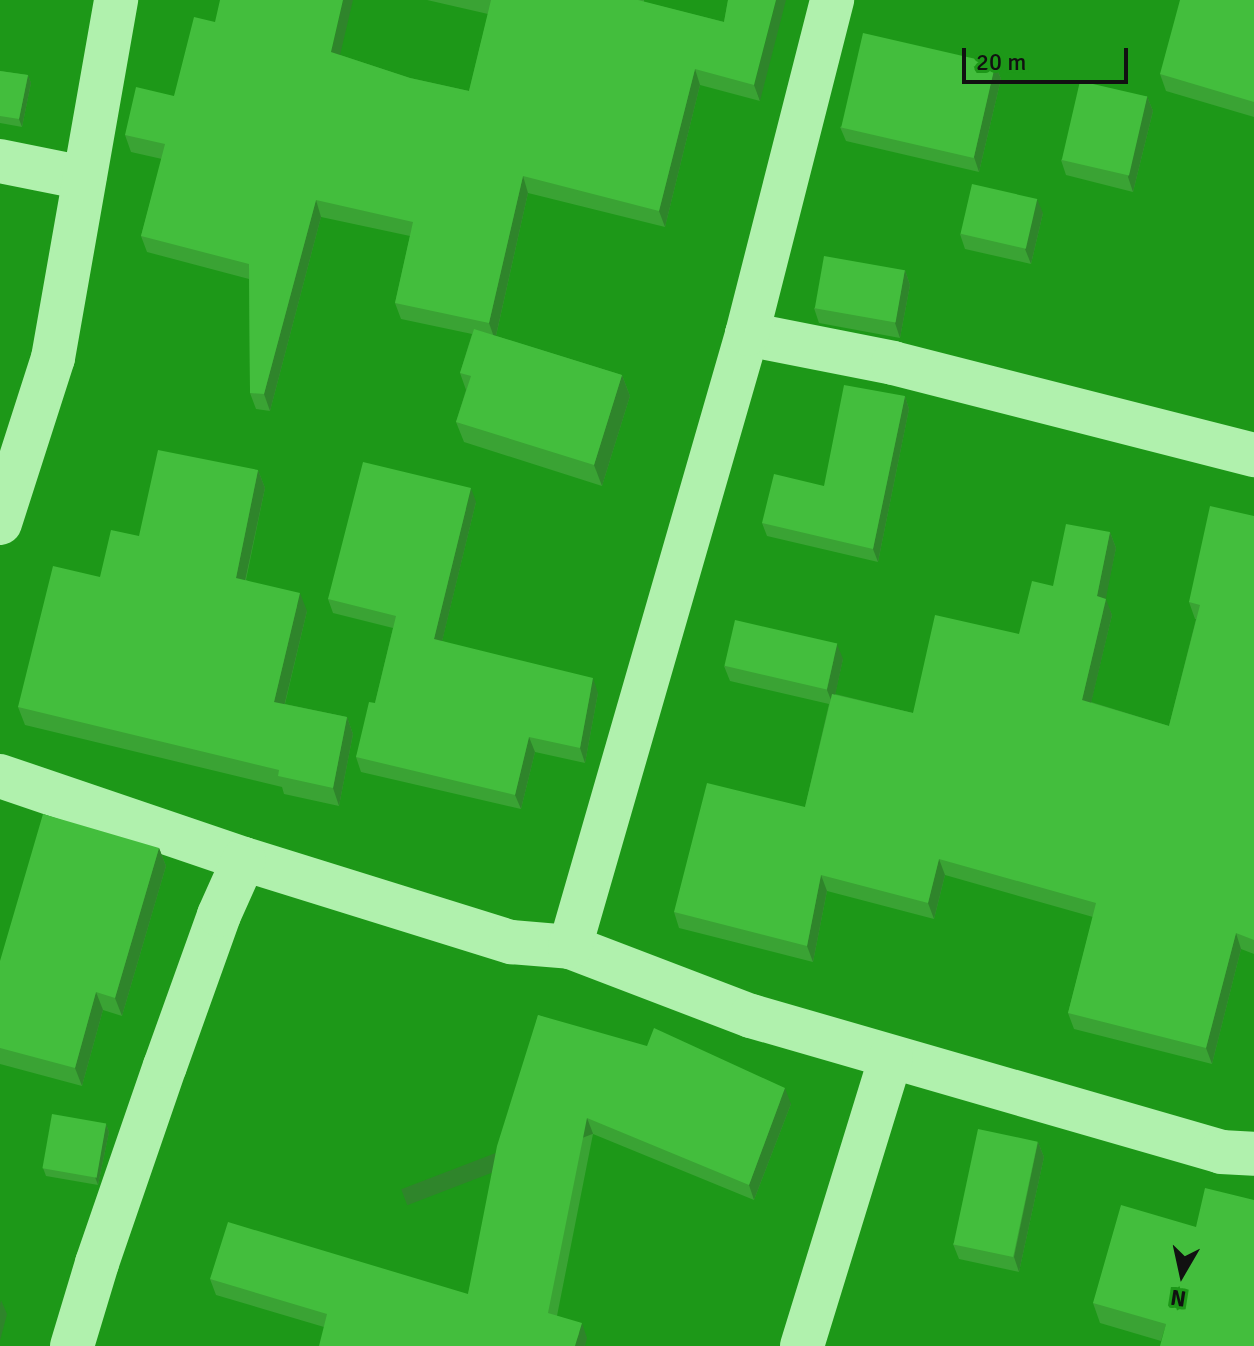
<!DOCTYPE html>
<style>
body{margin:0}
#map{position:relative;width:1254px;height:1346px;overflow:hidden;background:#1d9818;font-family:Signika,sans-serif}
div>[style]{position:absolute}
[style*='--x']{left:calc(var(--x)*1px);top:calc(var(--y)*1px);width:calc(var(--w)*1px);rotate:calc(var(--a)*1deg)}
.minor>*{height:44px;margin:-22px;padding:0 22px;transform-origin:22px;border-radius:22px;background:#b0f1ad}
.wall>*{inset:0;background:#3aa334}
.shaded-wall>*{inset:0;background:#2f852b;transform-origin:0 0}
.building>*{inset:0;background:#43be3d;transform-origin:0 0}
span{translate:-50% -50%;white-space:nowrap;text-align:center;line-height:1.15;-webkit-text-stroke:6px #1d9818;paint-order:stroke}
.north{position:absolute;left:1142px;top:1234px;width:80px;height:80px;-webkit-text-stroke:6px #1d9818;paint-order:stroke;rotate:189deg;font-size:22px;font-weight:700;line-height:32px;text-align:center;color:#111}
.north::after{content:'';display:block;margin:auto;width:28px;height:36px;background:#111;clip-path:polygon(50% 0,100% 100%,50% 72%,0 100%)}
.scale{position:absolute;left:962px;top:48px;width:166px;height:36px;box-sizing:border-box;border:4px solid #111;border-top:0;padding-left:10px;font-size:24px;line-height:28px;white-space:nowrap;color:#111;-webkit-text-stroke:6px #1d9818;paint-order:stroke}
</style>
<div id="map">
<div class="minor">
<i style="--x:0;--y:161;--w:86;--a:11.4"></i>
<i style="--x:747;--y:334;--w:149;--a:11.2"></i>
<i style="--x:893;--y:363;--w:373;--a:14.3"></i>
<i style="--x:0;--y:523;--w:173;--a:-72.2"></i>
<i style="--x:53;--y:358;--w:364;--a:-80"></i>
<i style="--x:0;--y:776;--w:258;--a:18.8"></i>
<i style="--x:244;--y:859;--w:280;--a:17.3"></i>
<i style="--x:511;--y:942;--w:59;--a:4.8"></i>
<i style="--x:570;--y:947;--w:194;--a:20.9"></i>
<i style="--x:751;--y:1016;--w:489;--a:16.1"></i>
<i style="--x:1221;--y:1152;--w:33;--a:3"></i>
<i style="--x:570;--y:947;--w:638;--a:-73.89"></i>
<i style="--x:747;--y:334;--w:345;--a:-75.7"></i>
<i style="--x:72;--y:1346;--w:87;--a:-73.2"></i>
<i style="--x:97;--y:1263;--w:208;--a:-71"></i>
<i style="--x:165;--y:1066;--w:160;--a:-70.3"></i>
<i style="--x:219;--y:915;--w:61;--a:-65.9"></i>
<i style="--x:802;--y:1346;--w:302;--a:-72.9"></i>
</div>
<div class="wall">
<i style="clip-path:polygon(427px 0,644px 0,644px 2px,724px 22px,728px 0,760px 101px,700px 85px,665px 227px,528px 193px,496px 336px,622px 375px,630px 396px,602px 486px,464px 442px,456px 422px,466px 390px,460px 373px,472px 334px,401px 319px,395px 303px,410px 236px,321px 217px,270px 411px,256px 409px,250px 393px,249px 279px,147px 252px,141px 236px,162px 159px,131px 152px,125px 135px,174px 96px,215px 22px,340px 55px,410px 78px,469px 91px,488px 14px)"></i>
<i style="clip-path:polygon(1254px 0,1254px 117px,1166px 91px,1160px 74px)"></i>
<i style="clip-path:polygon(995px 64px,1001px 79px,979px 172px,846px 141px,840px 127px)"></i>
<i style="clip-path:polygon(0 71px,28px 75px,31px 83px,22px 127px,0 123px)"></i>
<i style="clip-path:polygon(1147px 96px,1153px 111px,1133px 192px,1066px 175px,1061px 160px)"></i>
<i style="clip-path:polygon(1043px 213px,1031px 264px,965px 249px,960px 234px)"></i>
<i style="clip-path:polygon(905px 270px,910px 285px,900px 338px,819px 323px,814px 308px)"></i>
<i style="clip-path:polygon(905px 396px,909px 409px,878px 562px,767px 536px,762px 523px,824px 486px)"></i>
<i style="clip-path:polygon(258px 470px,265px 488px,246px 580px,307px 611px,285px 704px,347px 717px,353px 734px,339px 806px,284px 794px,282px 787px,25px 725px,18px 707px,100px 577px,139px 536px)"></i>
<i style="clip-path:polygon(476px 502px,442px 641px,598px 693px,585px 763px,535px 752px,521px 809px,361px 772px,356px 757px,375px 703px,393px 628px,333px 613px,328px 599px)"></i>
<i style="clip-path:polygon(1254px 516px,1254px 954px,1241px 949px,1212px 1064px,1074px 1029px,1068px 1013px,1093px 917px,945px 875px,934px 919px,827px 891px,813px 962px,679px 928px,674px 912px,805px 807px,829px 704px,730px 681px,724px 666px,843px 659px,835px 694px,913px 713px,1019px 634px,1053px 586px,1110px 532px,1116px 548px,1105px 599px,1112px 615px,1091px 702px,1169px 726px,1196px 619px,1195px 619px,1189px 602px)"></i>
<i style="clip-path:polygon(159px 848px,166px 866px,122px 1016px,103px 1010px,82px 1086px,0 1064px,0 961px)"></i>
<i style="clip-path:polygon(538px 1015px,791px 1104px,754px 1200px,593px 1134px,557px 1316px,587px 1338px,324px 1327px,216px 1295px,210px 1279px,468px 1294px)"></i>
<i style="clip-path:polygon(106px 1124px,109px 1132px,98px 1185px,46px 1176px,43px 1168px)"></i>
<i style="clip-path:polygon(1038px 1142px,1044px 1157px,1019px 1272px,959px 1259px,953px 1244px)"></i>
<i style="clip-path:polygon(1196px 1227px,1161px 1341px,1100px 1323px,1093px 1303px)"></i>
</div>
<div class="shaded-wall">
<i style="clip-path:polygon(343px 0,353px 0,337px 68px,331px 52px)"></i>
<i style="clip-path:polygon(776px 0,786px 0,760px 101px,754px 85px)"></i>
<i style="clip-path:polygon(995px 64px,1001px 79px,979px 172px,974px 157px)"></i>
<i style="clip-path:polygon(695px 69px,700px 85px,665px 227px,659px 211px)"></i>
<i style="clip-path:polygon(28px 75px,31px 83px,22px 127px,19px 119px)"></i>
<i style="clip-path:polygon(1147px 96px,1153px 111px,1133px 192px,1128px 177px)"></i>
<i style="clip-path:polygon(523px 176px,528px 193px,495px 340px,489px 323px)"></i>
<i style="clip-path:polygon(1037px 199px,1043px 213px,1031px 264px,1025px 249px)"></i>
<i style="clip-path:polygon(316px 200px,321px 217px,270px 411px,264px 394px)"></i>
<i style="clip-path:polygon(905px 270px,910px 285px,900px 338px,895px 323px)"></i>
<i style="clip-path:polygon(622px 375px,630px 396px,602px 486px,594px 465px)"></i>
<i style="clip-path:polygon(905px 396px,909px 409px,878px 562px,873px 549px)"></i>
<i style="clip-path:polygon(258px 470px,265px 488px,242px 595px,236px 578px)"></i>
<i style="clip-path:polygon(471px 488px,476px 502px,439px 654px,434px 639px)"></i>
<i style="clip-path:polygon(1110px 532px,1116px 548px,1103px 613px,1097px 596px)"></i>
<i style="clip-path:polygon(300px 593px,307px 611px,281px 719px,274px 702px)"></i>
<i style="clip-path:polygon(1106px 599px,1112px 615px,1088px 716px,1082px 700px)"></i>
<i style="clip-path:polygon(837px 644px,843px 659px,833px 705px,827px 690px)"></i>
<i style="clip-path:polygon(593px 678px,598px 693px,585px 763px,580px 748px)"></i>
<i style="clip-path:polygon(347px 717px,353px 734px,339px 806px,333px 788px)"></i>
<i style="clip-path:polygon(529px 737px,535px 752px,521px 809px,515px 795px)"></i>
<i style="clip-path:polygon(159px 848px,166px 866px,122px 1016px,115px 998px)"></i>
<i style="clip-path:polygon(939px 859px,945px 875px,934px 919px,928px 903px)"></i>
<i style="clip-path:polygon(821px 875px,827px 891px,813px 962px,807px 946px)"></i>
<i style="clip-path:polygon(1236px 933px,1241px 949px,1212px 1064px,1206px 1048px)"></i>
<i style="clip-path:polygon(96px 992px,103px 1010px,82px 1086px,75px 1068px)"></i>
<i style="clip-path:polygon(785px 1088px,791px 1104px,754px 1200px,749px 1185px)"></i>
<i style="left:587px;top:1118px;width:17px;height:199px;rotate:69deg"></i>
<i style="clip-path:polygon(106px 1124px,109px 1132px,98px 1185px,95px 1177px)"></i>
<i style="clip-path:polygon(1038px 1142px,1044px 1157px,1019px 1272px,1014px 1257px)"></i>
<i style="clip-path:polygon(1px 1300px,7px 1314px,0 1341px,0 1305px)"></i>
<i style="clip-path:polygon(582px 1323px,587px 1338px,585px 1346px,575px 1346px)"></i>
</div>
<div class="building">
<i style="clip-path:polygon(220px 0,343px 0,331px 52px,410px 78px,469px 91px,491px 0,638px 0,724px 22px,728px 0,776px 0,754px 85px,695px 69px,659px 211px,523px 176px,489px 323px,395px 303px,413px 222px,316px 200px,264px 394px,250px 393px,249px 264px,141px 236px,165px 144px,125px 135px,136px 87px,174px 96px,194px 17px,215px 22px)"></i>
<i style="clip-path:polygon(1180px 0,1254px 0,1254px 102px,1160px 74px)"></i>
<i style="left:863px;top:33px;width:136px;height:97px;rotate:13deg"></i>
<i style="clip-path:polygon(0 71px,28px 75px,19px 119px,0 116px)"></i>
<i style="left:1080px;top:81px;width:69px;height:81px;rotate:13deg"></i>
<i style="left:972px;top:184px;width:67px;height:51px;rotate:13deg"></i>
<i style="left:824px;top:256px;width:82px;height:53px;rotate:10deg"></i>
<i style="clip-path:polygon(474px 329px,622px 375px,594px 465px,456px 422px,471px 376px,460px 373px)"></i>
<i style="clip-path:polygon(844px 385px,905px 396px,873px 549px,762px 523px,774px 474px,824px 486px)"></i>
<i style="clip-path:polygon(158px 450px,258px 470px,236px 578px,300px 593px,274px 702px,347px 717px,333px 788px,278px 776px,279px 770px,18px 707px,53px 566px,100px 577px,111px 530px,139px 536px)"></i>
<i style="clip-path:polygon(363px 462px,471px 488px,434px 639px,593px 678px,580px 748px,529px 737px,515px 795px,356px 757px,369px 702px,375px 703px,396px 616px,328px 599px)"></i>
<i style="clip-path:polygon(1210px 506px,1254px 516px,1254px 940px,1236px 933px,1206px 1048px,1068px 1013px,1096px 903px,939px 859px,928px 903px,821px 875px,807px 946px,674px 912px,707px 783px,805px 807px,832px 694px,913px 713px,935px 615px,1019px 634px,1032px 581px,1053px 586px,1066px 524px,1110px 532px,1097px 596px,1106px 599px,1082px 700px,1169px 726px,1200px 605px,1189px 602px)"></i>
<i style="left:735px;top:620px;width:105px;height:47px;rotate:13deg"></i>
<i style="clip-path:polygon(43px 814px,159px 848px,115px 998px,96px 992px,75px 1068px,0 1048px,0 961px)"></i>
<i style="clip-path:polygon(538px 1015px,647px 1046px,654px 1028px,785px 1088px,749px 1185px,587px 1118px,548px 1313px,582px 1323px,575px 1346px,319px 1346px,327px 1314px,210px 1279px,228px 1222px,468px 1294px,497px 1146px)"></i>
<i style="left:52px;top:1114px;width:55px;height:55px;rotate:10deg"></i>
<i style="left:978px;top:1129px;width:61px;height:118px;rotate:12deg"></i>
<i style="clip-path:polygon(1205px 1188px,1254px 1200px,1254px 1346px,1160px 1346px,1166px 1324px,1093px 1303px,1121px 1205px,1196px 1227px)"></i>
</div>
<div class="north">N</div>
<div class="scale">20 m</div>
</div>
